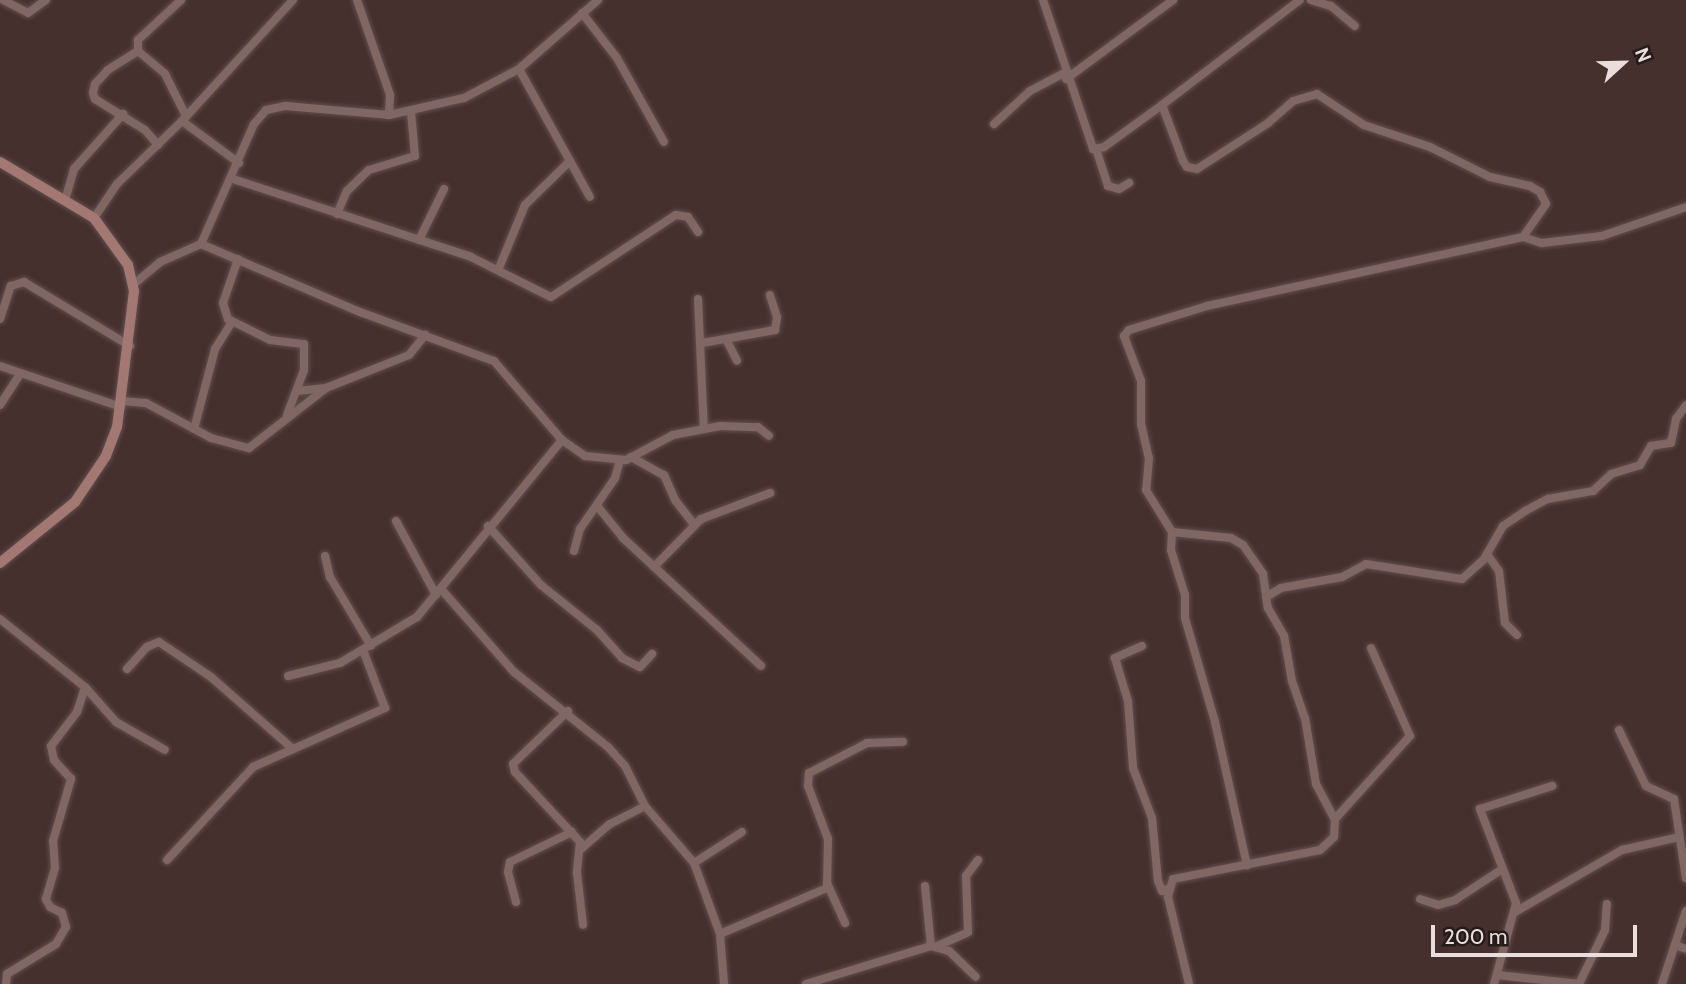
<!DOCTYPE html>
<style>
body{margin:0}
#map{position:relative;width:1686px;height:984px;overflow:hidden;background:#46302e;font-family:Cabin,sans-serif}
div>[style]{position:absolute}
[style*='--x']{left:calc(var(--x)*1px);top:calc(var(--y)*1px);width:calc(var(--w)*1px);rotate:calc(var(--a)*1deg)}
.roads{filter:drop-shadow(0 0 2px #614f4d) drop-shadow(0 0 2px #614f4d)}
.minor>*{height:8px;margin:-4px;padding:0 4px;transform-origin:4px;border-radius:4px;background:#806764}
.secondary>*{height:10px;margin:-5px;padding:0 5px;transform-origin:5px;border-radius:5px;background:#a37873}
span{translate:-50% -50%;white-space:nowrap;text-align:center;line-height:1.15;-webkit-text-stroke:5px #251b1a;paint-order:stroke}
.north{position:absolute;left:1588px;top:28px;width:70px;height:70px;-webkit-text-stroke:5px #251b1a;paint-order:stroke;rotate:68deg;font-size:19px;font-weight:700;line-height:28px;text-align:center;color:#ebdddb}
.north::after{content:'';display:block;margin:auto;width:24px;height:32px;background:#ebdddb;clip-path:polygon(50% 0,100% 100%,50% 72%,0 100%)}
.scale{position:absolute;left:1431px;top:925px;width:206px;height:32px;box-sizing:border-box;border:4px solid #ebdddb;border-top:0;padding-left:9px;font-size:21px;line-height:24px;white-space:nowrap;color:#ebdddb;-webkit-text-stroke:5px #251b1a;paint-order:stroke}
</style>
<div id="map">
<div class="roads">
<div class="minor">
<i style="--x:3;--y:0;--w:28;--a:27"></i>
<i style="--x:28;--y:13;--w:22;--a:-36"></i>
<i style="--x:181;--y:0;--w:59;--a:137.1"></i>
<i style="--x:138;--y:40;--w:11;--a:90"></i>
<i style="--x:138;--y:51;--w:35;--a:40"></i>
<i style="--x:165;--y:74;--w:47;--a:63.4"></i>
<i style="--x:357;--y:0;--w:101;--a:70.8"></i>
<i style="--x:390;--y:95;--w:20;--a:93"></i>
<i style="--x:1043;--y:0;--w:157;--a:71.4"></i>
<i style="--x:1093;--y:149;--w:11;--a:-10"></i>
<i style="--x:1104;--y:147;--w:72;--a:-35.9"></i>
<i style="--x:1162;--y:105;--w:60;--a:69.4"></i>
<i style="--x:1183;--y:161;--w:7;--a:56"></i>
<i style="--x:1187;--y:167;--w:10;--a:11"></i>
<i style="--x:1197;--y:169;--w:85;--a:-32.9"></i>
<i style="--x:1268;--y:123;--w:33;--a:-41"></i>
<i style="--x:1293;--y:101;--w:25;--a:-16"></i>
<i style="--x:1317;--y:94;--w:56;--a:33.4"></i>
<i style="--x:1364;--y:125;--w:70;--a:18.4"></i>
<i style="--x:1430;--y:147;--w:67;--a:26.6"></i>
<i style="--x:1490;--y:177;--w:41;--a:12.7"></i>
<i style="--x:1530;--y:186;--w:12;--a:31"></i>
<i style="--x:1540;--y:192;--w:13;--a:63"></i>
<i style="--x:1546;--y:204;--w:40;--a:124.9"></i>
<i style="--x:1523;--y:237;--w:323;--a:167.7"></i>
<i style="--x:1207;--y:306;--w:82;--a:162.9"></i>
<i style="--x:1129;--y:330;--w:8;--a:130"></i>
<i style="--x:1124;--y:336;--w:48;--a:69.3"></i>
<i style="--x:1141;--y:381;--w:43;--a:90"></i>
<i style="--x:1141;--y:424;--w:35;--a:77"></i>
<i style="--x:1149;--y:458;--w:32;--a:95"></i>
<i style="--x:1146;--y:490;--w:49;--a:58.2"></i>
<i style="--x:1172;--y:532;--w:59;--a:5.8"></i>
<i style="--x:1231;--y:538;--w:14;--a:30"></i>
<i style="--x:1243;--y:545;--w:35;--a:55"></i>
<i style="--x:1263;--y:574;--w:34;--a:82"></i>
<i style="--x:1268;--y:608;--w:32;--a:60"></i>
<i style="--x:1284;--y:636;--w:46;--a:79.9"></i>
<i style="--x:1292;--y:681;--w:39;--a:71"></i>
<i style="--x:1305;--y:718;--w:67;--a:80.5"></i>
<i style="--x:1316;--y:784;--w:40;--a:62"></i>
<i style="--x:1335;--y:819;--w:18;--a:93"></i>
<i style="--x:1334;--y:837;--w:19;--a:137"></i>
<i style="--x:1320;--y:850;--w:150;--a:168.8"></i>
<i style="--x:1173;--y:879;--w:19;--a:106"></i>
<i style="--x:1168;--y:897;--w:89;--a:76.4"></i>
<i style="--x:1311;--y:0;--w:21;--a:17"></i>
<i style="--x:1331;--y:6;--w:31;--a:40"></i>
<i style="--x:582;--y:13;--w:57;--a:52.1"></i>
<i style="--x:617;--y:58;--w:96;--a:60.8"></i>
<i style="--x:138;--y:51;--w:36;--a:148"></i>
<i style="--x:108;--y:70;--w:19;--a:133"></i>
<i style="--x:95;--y:84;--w:9;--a:103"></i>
<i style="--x:93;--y:93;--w:6;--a:72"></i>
<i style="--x:95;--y:99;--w:59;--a:31.8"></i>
<i style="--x:145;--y:130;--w:20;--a:49"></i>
<i style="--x:519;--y:69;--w:146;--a:61"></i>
<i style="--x:1066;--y:79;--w:133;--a:-36.4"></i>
<i style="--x:1162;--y:105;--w:173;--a:-37.3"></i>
<i style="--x:182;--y:121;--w:71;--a:36.4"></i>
<i style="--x:994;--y:124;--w:49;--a:-42.5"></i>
<i style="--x:1030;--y:91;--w:38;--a:-28"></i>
<i style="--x:1096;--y:149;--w:39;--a:72"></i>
<i style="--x:1108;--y:186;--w:11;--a:15"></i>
<i style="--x:1119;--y:189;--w:12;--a:-31"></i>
<i style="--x:233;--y:179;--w:250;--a:18.1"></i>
<i style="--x:471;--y:257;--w:89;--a:26.6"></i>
<i style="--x:551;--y:297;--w:149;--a:-33.3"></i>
<i style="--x:676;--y:215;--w:12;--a:9"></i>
<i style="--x:688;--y:217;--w:18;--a:56"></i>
<i style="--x:66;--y:197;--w:29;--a:-74"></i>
<i style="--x:74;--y:169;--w:74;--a:-48.3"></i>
<i style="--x:337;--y:214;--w:25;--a:-67"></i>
<i style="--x:347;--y:191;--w:30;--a:-44"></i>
<i style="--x:369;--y:170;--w:48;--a:-16.9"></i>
<i style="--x:415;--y:156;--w:44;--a:-95.2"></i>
<i style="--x:94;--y:218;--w:41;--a:-55.9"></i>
<i style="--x:117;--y:184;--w:91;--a:-44.1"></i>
<i style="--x:182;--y:121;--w:164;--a:-47.5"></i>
<i style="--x:1523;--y:237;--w:20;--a:18"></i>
<i style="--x:1542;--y:243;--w:60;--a:-6.7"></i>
<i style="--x:1602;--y:236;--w:89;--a:-19"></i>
<i style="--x:419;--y:240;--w:57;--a:-63.9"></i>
<i style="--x:201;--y:244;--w:173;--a:23.2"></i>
<i style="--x:360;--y:312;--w:143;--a:20.1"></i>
<i style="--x:494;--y:361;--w:104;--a:49.3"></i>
<i style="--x:562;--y:440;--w:28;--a:35"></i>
<i style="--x:585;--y:456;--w:41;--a:5.6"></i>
<i style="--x:626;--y:460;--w:53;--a:-28"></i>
<i style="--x:673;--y:435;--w:48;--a:-10.8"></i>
<i style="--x:720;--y:426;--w:38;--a:2"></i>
<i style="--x:758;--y:427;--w:14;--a:39"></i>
<i style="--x:238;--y:259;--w:46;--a:108.8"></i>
<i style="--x:223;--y:303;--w:17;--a:73"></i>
<i style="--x:228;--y:319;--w:47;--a:26.6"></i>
<i style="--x:270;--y:340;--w:34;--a:7"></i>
<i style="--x:304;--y:344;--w:26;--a:90"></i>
<i style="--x:304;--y:370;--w:48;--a:110.7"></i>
<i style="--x:499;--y:268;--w:68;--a:-67.6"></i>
<i style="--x:525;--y:205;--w:63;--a:-44.4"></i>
<i style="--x:134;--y:284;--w:34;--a:-40"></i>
<i style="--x:160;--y:262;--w:45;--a:-23.7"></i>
<i style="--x:201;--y:244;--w:131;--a:-66.2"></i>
<i style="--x:254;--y:124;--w:18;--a:-49"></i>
<i style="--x:266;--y:110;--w:19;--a:-12"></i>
<i style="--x:285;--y:106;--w:104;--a:4.9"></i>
<i style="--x:389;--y:115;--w:77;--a:-12.8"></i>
<i style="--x:464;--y:98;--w:62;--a:-27.8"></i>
<i style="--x:519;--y:69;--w:105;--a:-41.1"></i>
<i style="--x:698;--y:299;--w:130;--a:87.4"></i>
<i style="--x:0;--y:319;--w:35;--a:-72"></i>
<i style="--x:11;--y:286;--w:14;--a:-17"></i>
<i style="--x:24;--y:282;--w:124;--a:31.1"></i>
<i style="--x:727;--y:341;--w:22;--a:63"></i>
<i style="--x:702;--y:343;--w:74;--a:-10.1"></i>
<i style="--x:775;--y:330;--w:13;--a:-81"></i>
<i style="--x:777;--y:317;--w:23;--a:-108"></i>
<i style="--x:0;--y:366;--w:128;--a:18.7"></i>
<i style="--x:297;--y:391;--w:29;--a:-6"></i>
<i style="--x:122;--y:401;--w:24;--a:5"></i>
<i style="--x:146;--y:403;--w:74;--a:28.3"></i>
<i style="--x:211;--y:438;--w:39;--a:15"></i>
<i style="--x:249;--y:448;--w:98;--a:-37.9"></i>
<i style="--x:326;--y:388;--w:89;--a:-21.7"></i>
<i style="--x:409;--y:355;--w:26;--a:-51"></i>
<i style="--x:0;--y:405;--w:37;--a:-57"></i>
<i style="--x:194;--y:429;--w:83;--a:-75.3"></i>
<i style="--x:215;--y:349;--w:32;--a:-58"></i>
<i style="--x:631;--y:457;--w:38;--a:29"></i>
<i style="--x:664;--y:475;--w:27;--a:66"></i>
<i style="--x:675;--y:500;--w:31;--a:52"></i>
<i style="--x:598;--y:507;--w:40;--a:51"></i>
<i style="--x:623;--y:538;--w:188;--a:42.8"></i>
<i style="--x:396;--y:521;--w:84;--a:61.6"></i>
<i style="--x:488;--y:526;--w:79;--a:48.1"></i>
<i style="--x:541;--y:585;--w:72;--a:38.8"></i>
<i style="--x:597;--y:630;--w:38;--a:48"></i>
<i style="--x:622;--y:658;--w:20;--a:27"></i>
<i style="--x:640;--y:667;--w:18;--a:-47"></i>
<i style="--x:1172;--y:532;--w:18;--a:93"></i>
<i style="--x:1171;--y:550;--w:47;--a:72.7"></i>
<i style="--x:1185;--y:595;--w:23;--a:90"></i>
<i style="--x:1185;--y:618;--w:108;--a:73.9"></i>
<i style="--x:1215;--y:722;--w:147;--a:77.4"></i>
<i style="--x:574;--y:551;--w:23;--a:-75"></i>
<i style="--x:580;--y:529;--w:62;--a:-55.5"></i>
<i style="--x:615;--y:478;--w:18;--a:-74"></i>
<i style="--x:1487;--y:554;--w:21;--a:55"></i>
<i style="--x:1499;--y:571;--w:52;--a:83.4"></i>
<i style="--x:1505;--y:623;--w:17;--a:45"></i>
<i style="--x:325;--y:556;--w:22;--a:77"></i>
<i style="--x:330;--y:577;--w:80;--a:59.3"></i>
<i style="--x:654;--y:567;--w:67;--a:-45.6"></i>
<i style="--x:701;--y:519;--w:74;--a:-20.6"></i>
<i style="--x:441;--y:589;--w:111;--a:48.7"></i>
<i style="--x:514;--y:672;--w:120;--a:38.6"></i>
<i style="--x:608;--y:747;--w:25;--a:48"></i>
<i style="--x:625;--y:766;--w:45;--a:63.4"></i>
<i style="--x:645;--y:806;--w:75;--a:49.3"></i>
<i style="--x:694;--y:863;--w:76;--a:69.9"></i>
<i style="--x:720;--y:934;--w:50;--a:85.4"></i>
<i style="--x:1266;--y:597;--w:17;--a:-31"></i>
<i style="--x:1281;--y:588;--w:62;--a:-10.2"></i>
<i style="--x:1342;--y:577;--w:27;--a:-28"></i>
<i style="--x:1366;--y:564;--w:97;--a:8.9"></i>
<i style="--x:1462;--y:579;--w:30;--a:-42"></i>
<i style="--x:1484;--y:559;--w:38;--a:-60"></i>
<i style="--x:1503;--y:526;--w:27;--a:-34"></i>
<i style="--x:1525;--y:511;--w:26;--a:-28"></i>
<i style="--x:1548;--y:499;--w:46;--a:-10.1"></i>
<i style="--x:1593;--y:491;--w:25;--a:-43"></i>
<i style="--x:1611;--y:474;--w:30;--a:-17"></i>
<i style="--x:1640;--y:465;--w:22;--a:-60"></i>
<i style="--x:1651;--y:446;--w:20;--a:-9"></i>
<i style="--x:1671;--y:443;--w:25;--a:-78"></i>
<i style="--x:1676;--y:419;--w:17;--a:-54"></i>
<i style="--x:0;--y:619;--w:109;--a:38.7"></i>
<i style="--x:85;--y:687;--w:47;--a:48.5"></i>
<i style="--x:116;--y:722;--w:56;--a:29.7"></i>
<i style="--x:1142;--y:646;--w:30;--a:156"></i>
<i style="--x:1115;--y:658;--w:45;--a:73.2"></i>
<i style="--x:1128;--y:701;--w:67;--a:85.7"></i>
<i style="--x:1133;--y:768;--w:53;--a:69.2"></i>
<i style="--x:1152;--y:818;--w:63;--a:84.6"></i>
<i style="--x:1158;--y:881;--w:11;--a:68"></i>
<i style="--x:1162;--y:891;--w:6;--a:-18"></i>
<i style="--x:127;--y:669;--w:30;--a:-48"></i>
<i style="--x:147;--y:647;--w:13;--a:-23"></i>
<i style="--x:159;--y:642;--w:63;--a:33.9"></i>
<i style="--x:211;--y:677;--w:109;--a:41.3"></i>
<i style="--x:288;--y:676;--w:54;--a:-14"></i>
<i style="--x:340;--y:663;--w:90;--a:-30.9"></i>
<i style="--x:417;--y:617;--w:229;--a:-50.7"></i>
<i style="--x:568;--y:711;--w:76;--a:136.1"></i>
<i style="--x:513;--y:764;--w:8;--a:76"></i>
<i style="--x:515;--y:772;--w:96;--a:47.1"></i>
<i style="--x:580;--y:842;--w:31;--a:96"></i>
<i style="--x:577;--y:873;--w:52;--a:83.4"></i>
<i style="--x:1619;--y:730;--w:62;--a:64.3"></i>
<i style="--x:1646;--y:786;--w:31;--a:25"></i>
<i style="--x:1674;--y:799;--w:80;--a:81.4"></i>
<i style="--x:1335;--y:819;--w:112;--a:-47.9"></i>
<i style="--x:1410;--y:736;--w:96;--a:-113.9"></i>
<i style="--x:581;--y:849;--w:38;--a:-41"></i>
<i style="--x:610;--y:824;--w:39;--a:-27"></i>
<i style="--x:167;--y:860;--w:127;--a:-47.2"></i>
<i style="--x:253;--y:767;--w:145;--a:-24.1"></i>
<i style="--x:385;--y:708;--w:62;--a:-110.8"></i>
<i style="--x:694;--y:863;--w:57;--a:-32.9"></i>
<i style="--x:827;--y:883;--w:44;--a:65.8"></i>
<i style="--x:925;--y:886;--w:60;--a:84.3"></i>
<i style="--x:1420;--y:899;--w:19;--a:18"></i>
<i style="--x:1438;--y:905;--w:18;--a:-16"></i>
<i style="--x:1455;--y:900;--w:55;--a:-33.1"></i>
<i style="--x:516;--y:902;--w:31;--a:-105"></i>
<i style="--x:508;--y:872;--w:10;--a:-79"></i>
<i style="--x:510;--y:862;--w:69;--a:-25.8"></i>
<i style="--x:1515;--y:912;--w:124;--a:-30.1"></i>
<i style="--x:1622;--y:850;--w:58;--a:-12.8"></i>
<i style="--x:720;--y:934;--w:116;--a:-23.3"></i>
<i style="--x:827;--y:888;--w:49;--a:-88.8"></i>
<i style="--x:828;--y:839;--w:57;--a:-110.7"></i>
<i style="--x:808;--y:786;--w:13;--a:-86"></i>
<i style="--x:809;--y:773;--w:65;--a:-27.3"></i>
<i style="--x:867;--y:743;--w:36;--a:-2"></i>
<i style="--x:1675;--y:945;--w:12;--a:20"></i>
<i style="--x:935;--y:947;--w:36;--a:-24"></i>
<i style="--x:968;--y:932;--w:56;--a:-92"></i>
<i style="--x:966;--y:876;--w:20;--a:-53"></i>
<i style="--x:1497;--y:975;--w:83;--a:6.2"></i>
<i style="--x:6;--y:984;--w:10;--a:-84"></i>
<i style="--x:7;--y:974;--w:57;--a:-31.5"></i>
<i style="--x:56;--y:944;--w:20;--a:-60"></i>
<i style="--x:66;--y:927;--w:15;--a:-106"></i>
<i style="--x:62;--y:913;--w:13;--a:-153"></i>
<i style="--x:50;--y:907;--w:9;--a:-117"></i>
<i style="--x:46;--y:899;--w:32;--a:-74"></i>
<i style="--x:55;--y:868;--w:27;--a:-94"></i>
<i style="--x:53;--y:841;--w:65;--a:-73.8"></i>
<i style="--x:71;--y:779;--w:25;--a:-132"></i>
<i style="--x:54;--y:760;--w:14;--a:-102"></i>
<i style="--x:51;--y:746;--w:43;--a:-52.6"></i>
<i style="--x:77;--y:712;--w:26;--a:-72"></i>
<i style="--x:806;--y:984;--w:131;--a:-16.9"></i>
<i style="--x:931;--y:946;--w:19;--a:16"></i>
<i style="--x:949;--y:951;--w:37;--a:44"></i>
<i style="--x:1494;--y:984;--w:84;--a:-74.8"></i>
<i style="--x:1516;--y:903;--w:101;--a:-111"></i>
<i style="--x:1480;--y:809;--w:76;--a:-17.7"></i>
<i style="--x:1579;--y:984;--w:60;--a:-64.3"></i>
<i style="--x:1605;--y:930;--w:26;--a:-86"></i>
<i style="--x:1662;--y:984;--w:77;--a:-71.8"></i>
</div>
<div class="secondary">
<i style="--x:0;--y:162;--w:109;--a:30.8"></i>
<i style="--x:94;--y:218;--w:58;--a:54.1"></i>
<i style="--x:128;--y:265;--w:27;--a:77"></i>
<i style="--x:134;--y:291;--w:137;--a:97.1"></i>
<i style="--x:117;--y:427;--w:31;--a:111"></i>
<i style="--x:106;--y:456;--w:55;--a:124"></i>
<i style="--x:75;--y:502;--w:97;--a:140.9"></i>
</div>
</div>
<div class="north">N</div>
<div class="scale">200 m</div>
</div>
